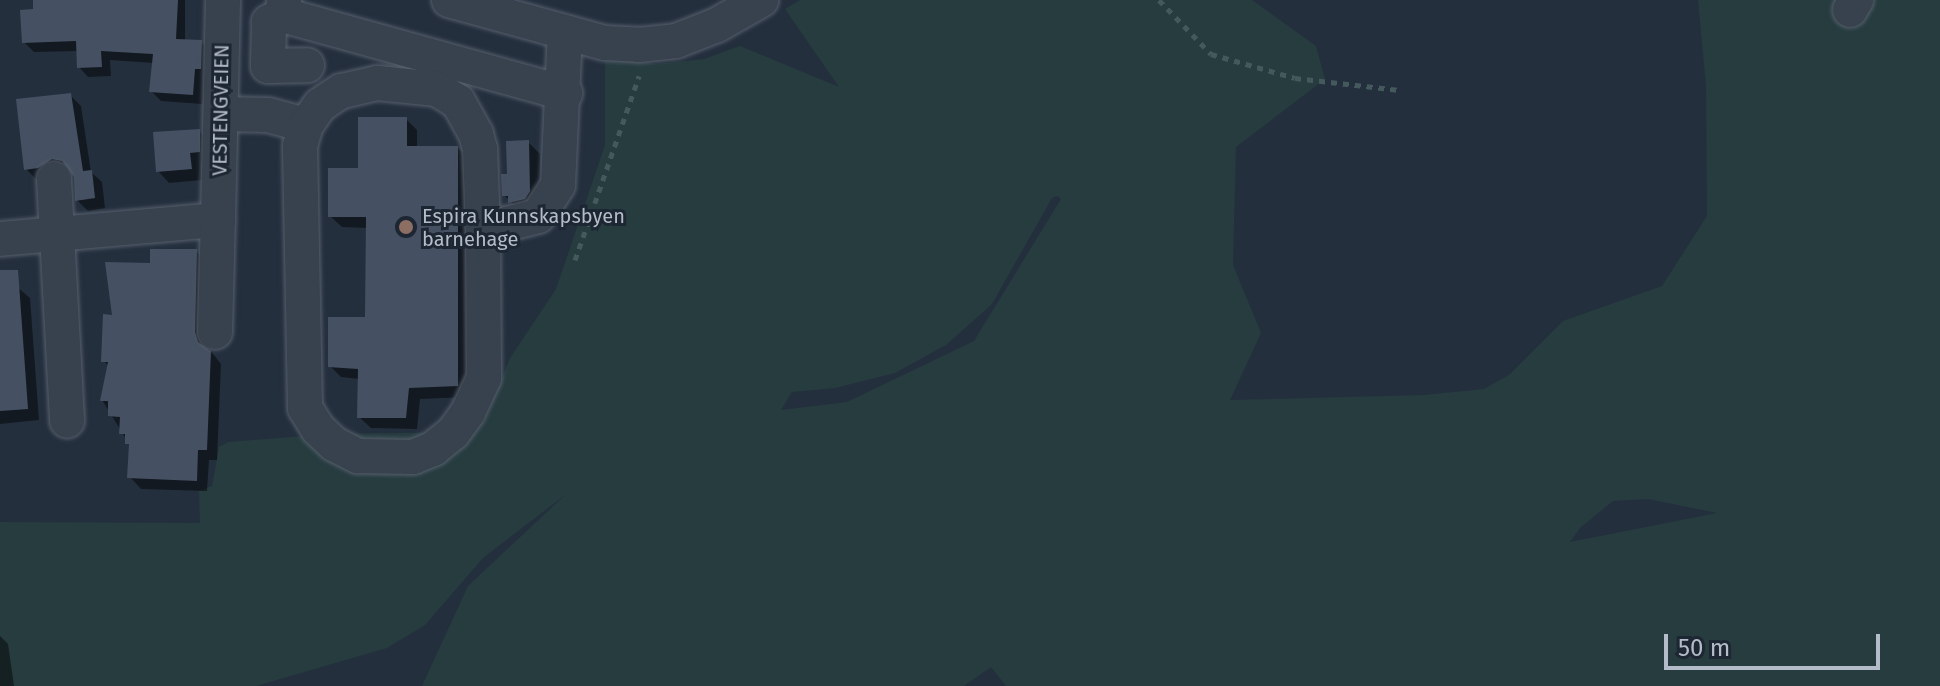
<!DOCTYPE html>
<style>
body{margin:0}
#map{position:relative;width:1940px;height:686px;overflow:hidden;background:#242f3e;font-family:"Fira Sans",sans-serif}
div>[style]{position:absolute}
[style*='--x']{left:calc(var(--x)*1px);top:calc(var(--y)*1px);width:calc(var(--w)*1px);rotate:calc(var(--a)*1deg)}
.green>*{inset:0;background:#263c3f}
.shadow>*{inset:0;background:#0007}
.building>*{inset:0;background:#455162}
.path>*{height:5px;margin-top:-2.5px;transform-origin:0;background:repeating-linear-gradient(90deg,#44595c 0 6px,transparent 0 12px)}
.roads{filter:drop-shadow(0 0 2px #565f6c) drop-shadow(0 0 2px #565f6c)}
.minor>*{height:34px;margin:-17px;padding:0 17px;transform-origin:17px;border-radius:17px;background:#38414e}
.dots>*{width:22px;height:22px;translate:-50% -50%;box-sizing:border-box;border:4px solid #1d2633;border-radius:50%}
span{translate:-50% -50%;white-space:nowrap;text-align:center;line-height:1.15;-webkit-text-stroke:6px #1d2633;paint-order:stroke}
.street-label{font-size:20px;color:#b4bcc9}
.poi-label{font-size:20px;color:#b4bcc9}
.left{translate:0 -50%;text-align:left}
.scale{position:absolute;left:1664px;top:634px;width:216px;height:36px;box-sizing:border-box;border:4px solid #b4bcc9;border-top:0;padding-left:10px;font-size:24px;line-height:28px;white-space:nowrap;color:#b4bcc9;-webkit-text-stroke:6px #1d2633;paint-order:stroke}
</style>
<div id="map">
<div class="green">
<i style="clip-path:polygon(evenodd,800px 0,1252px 0,1316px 46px,1325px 79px,1236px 147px,1233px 265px,1261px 333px,1230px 400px,1424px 395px,1484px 389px,1509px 375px,1563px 321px,1662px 286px,1707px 216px,1706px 86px,1698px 0,1940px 0,1940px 686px,1006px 686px,991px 667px,964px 686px,422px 686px,468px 586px,565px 495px,483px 558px,425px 625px,387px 648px,256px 686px,0 686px,0 522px,200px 523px,199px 491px,212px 486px,219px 447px,228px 442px,331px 434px,467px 432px,484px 422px,510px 358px,556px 289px,605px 145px,605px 55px,656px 64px,704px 59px,740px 46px,839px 87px,785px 9px,800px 0,1057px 196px,1061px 199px,974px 341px,847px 402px,781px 410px,792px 392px,835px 388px,895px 373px,946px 345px,992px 304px,1052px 198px,1057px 196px,800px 0,1648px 499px,1717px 513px,1570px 542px,1580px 528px,1613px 501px,1648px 499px)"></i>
</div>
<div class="shadow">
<i style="clip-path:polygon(35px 0,185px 0,185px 41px,201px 42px,211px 52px,202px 104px,161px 101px,151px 91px,154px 63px,110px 60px,111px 76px,88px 77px,79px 67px,78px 51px,34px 52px,24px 42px,35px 11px)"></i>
<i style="clip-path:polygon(70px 95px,81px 106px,91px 172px,102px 182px,105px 208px,88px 211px,77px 200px,76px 177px,72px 170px,63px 169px,48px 178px,36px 179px,26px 169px)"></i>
<i style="clip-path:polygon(406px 119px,417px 130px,417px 148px,458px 148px,469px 159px,469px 397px,420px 399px,417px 429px,371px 428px,359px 417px,360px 379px,341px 377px,330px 366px,367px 319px,368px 228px,342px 227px,330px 216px,360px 170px)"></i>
<i style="clip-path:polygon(199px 131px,211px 142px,210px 163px,201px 164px,202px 180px,169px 183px,158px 171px)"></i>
<i style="clip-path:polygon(528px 142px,540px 154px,541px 203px,522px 213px,504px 195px)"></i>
<i style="clip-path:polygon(196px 251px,208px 263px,206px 345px,221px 364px,217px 460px,209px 460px,207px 491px,141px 489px,130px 477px,131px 447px,102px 400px,109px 367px,104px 361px,114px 317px,152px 265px)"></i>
<i style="clip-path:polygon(0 272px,30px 298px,39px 420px,0 424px)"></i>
<i style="clip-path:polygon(0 636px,8px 644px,14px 686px,0 686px)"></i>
</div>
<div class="building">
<i style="clip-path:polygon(33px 0,178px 0,176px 39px,202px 40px,201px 69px,195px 69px,193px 95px,149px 92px,153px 54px,101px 51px,102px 67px,77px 68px,76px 41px,22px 43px,20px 10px,33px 9px)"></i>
<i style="clip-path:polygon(71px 93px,83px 171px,92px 170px,95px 198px,75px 201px,74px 177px,62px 161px,52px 159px,38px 168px,24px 170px,16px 99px)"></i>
<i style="clip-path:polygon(358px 117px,407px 117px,407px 146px,458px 146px,458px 386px,409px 388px,406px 418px,357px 418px,358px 369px,328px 367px,328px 317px,365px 317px,366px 217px,328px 217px,328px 168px,358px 168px)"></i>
<i style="clip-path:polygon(200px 129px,200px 152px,190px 153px,192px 169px,156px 172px,153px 132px)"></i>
<i style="clip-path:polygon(529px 140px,530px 191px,525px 199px,508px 203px,508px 196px,502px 196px,501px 174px,507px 174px,506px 141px)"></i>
<i style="clip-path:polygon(150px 249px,197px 249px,195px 332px,198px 342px,211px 351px,207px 450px,198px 450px,197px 481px,127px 478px,129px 444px,125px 444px,125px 434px,119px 434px,120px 417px,108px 416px,108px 401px,100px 401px,108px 362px,101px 362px,103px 314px,112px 315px,105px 262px,150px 263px)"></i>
<i style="clip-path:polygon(0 270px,18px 270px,28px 409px,0 411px)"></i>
</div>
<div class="path">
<i style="--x:1159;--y:0;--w:75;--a:46.1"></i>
<i style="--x:1211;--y:54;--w:87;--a:15.9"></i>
<i style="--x:1295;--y:78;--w:105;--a:6.6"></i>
<i style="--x:575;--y:260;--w:195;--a:-70.8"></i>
</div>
<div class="roads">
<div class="minor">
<i style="--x:284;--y:0;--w:15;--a:94"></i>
<i style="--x:283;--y:15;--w:293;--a:15.5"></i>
<i style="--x:449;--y:0;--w:162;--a:15.4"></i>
<i style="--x:605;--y:43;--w:34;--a:3"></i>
<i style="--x:639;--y:45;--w:37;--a:-6"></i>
<i style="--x:676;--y:41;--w:44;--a:-21.3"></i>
<i style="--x:717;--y:25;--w:51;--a:-29.6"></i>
<i style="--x:1850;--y:10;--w:12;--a:-59"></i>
<i style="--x:283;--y:15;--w:16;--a:153"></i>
<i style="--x:269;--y:22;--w:44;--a:91.3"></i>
<i style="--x:268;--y:66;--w:39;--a:-1"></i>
<i style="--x:221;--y:114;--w:47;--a:1.2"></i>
<i style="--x:268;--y:115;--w:39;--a:15"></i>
<i style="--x:54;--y:179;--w:242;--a:86.9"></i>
<i style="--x:483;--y:230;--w:81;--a:-92.1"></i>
<i style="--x:480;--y:149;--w:16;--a:-105"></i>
<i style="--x:476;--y:134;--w:37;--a:-119"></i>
<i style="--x:458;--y:102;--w:25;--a:-148"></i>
<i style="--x:437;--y:89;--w:60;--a:-174.3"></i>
<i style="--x:377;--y:83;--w:37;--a:167"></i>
<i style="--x:341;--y:91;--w:25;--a:146"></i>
<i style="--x:320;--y:105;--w:24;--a:125"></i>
<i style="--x:306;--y:125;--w:22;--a:106"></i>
<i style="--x:300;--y:146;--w:262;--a:88.9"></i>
<i style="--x:305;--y:408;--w:25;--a:58"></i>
<i style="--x:318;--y:429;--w:22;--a:43"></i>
<i style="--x:334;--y:444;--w:27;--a:27"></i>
<i style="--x:358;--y:456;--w:55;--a:1"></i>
<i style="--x:413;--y:457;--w:22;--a:-22"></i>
<i style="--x:433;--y:449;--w:26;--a:-39"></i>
<i style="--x:453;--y:433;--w:26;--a:-54"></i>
<i style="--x:468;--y:412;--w:38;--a:-65"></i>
<i style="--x:484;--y:378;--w:148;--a:-90.4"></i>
<i style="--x:483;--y:230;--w:57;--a:-14.3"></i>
<i style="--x:538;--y:216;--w:37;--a:-57"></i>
<i style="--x:558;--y:185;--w:153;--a:-87.4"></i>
<i style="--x:0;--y:239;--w:219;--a:-5"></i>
<i style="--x:218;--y:220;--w:220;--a:-88.7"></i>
<i style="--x:215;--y:332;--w:112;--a:-88.5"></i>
</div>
</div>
<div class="dots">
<i style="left:406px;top:227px;background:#8d6e63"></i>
</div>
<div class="street-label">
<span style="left:221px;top:110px;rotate:-89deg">VESTENGVEIEN</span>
</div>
<div class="poi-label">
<span class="left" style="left:422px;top:228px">Espira Kunnskapsbyen<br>barnehage</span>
</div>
<div class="scale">50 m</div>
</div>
